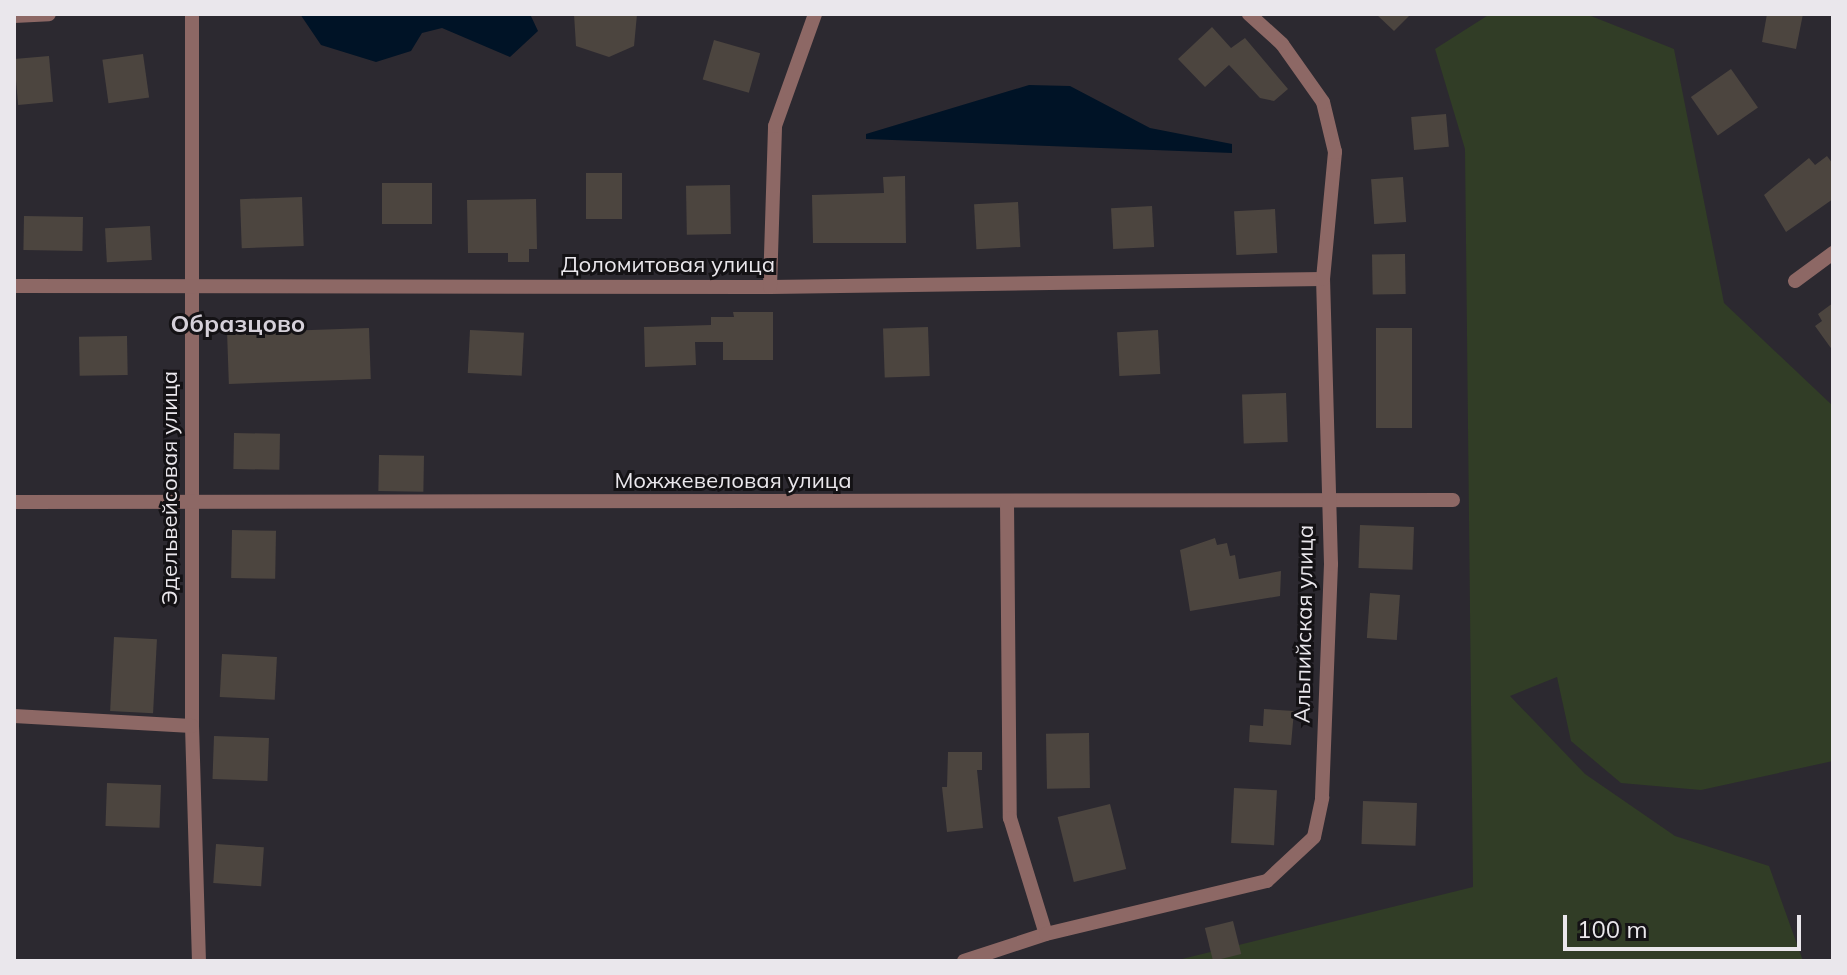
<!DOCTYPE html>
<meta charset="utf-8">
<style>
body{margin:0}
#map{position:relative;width:1847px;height:975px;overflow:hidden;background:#2c2930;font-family:Mulish,sans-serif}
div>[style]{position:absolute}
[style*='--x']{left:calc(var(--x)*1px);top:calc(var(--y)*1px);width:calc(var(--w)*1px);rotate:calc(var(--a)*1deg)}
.green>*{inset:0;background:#313d26}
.water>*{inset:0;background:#001326}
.building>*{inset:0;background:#4c453f;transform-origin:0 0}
.minor>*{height:14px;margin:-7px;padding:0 7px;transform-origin:7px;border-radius:7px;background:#8d6865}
span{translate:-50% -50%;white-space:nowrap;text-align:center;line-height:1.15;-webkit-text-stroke:6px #141215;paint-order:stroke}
.street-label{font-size:22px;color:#eae7ec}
.neighbourhood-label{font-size:24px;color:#d5d0d9;font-weight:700}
.frame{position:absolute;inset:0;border:16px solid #eae7ec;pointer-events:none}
.scale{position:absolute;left:1563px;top:915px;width:238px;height:36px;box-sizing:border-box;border:4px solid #eae7ec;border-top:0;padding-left:10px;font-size:24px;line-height:28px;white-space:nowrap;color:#eae7ec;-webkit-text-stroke:6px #141215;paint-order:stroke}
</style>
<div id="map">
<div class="green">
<i style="clip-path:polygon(1490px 14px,1586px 14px,1674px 49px,1724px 303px,1833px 406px,1833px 761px,1701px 790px,1621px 783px,1571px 741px,1557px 677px,1510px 696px,1585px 774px,1675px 836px,1769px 866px,1803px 961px,1174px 961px,1473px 887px,1465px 149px,1435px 49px)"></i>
</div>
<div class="water">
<i style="clip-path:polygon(300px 14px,530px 14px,538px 31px,510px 57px,442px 28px,422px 33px,411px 51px,376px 62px,321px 45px)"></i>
<i style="clip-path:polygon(1029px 85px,1070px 86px,1150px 128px,1232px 144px,1232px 153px,866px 139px,866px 134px)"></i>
</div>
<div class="building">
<i style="clip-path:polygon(574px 14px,637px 14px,634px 46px,609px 57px,576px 46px)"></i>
<i style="clip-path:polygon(1376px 14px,1411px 14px,1394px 31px)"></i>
<i style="clip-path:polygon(1767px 14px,1803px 14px,1796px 49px,1762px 42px)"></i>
<i style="clip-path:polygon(1212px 27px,1231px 48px,1245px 38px,1288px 89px,1274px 101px,1260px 98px,1229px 65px,1205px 87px,1178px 59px)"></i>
<i style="left:714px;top:40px;width:48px;height:41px;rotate:16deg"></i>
<i style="left:143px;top:54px;width:44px;height:41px;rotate:82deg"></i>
<i style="left:49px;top:56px;width:46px;height:35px;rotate:85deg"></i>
<i style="left:1731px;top:69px;width:47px;height:49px;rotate:55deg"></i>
<i style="left:1446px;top:114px;width:33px;height:35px;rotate:85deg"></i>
<i style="clip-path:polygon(1827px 156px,1833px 164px,1833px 199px,1786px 232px,1764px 195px,1809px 158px,1815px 165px)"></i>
<i style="left:586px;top:173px;width:36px;height:46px"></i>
<i style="clip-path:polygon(905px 176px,906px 243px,813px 243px,812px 195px,884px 193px,883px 177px)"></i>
<i style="left:1403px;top:177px;width:45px;height:32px;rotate:86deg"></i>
<i style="left:432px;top:183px;width:41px;height:50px;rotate:90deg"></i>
<i style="left:730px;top:185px;width:49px;height:44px;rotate:89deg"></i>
<i style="left:302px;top:197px;width:49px;height:62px;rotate:88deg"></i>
<i style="clip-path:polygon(536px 199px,537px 249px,529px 249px,529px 262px,508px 262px,508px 253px,468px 253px,467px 200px)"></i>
<i style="left:1018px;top:202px;width:45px;height:44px;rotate:87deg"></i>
<i style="left:1152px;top:206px;width:41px;height:41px;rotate:87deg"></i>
<i style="left:1275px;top:209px;width:44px;height:41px;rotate:87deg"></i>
<i style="left:24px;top:216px;width:59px;height:34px;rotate:1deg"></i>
<i style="left:150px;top:226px;width:34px;height:45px;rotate:87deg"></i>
<i style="left:1405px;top:254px;width:40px;height:33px;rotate:89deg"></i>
<i style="clip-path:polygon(1833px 303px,1833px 351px,1815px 326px,1822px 321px,1818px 314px)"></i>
<i style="clip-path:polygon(733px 312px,773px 312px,773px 360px,723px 360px,723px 342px,695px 342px,696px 365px,645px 367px,644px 327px,711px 325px,711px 317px,734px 317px)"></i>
<i style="left:928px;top:327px;width:49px;height:45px;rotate:88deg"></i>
<i style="left:369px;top:328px;width:51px;height:142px;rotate:88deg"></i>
<i style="left:1376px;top:328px;width:36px;height:100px"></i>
<i style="left:470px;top:330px;width:54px;height:43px;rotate:3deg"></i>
<i style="left:1158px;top:330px;width:44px;height:41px;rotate:87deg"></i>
<i style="left:127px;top:336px;width:39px;height:48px;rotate:89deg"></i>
<i style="left:1286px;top:393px;width:49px;height:44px;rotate:88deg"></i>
<i style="left:234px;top:433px;width:46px;height:36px;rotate:1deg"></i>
<i style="left:379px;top:455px;width:45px;height:36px;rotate:1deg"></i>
<i style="left:1360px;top:525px;width:54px;height:43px;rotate:2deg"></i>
<i style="left:232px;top:530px;width:44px;height:48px;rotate:1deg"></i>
<i style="clip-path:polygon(1215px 538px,1217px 545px,1227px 543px,1230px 556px,1235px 555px,1239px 579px,1281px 571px,1280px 596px,1190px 611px,1180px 550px)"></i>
<i style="left:1370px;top:593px;width:30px;height:45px;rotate:4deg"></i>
<i style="left:114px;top:637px;width:43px;height:74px;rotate:3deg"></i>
<i style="left:222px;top:654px;width:55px;height:43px;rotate:3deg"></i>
<i style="clip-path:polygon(1264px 709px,1294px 711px,1291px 745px,1249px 742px,1250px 725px,1263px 726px)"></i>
<i style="left:1089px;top:733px;width:55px;height:43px;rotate:89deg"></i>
<i style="left:214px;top:736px;width:55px;height:43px;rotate:2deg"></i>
<i style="clip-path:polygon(948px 752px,982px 752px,982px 770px,977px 770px,983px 828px,947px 832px,942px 787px,947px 787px)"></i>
<i style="left:107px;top:783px;width:54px;height:43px;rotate:2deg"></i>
<i style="left:1234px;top:788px;width:43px;height:55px;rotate:3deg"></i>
<i style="left:1363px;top:801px;width:54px;height:43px;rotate:2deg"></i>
<i style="left:1110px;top:804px;width:67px;height:54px;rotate:76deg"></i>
<i style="left:216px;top:844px;width:48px;height:39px;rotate:4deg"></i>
<i style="left:1233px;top:921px;width:34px;height:29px;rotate:76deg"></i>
</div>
<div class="minor">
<i style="--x:192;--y:14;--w:712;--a:90"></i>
<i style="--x:192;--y:726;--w:235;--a:88.3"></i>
<i style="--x:14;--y:16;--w:35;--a:-3"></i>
<i style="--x:1795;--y:281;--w:47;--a:-36.4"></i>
<i style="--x:14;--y:286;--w:756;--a:0.08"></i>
<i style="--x:770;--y:287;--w:553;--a:-0.83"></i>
<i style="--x:770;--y:287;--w:161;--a:-88.2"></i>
<i style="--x:775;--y:126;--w:119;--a:-70.3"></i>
<i style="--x:14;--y:502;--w:1439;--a:-0.08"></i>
<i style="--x:1007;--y:502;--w:316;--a:89.5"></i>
<i style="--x:1010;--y:818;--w:121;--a:72.8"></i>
<i style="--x:14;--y:716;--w:178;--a:3.2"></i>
<i style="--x:964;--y:961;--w:86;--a:-18.2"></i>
<i style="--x:1046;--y:934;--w:227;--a:-13.5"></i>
<i style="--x:1267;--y:881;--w:64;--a:-43.1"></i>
<i style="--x:1314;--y:837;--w:40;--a:-78"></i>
<i style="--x:1322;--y:798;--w:234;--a:-87.8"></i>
<i style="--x:1331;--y:564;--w:285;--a:-91.6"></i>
<i style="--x:1323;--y:279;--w:128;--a:-84.6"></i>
<i style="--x:1335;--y:152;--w:51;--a:-103.5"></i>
<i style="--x:1323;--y:102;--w:71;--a:-125.3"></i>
<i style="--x:1282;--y:44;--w:45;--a:-137.7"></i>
</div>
<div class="street-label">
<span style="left:668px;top:265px">Доломитовая улица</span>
<span style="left:733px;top:481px">Можжевеловая улица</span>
<span style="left:170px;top:488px;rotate:-90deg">Эдельвейсовая улица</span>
<span style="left:1304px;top:624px;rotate:-89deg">Альпийская улица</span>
</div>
<div class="neighbourhood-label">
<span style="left:238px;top:324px">Образцово</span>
</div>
<div class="frame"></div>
<div class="scale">100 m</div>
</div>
